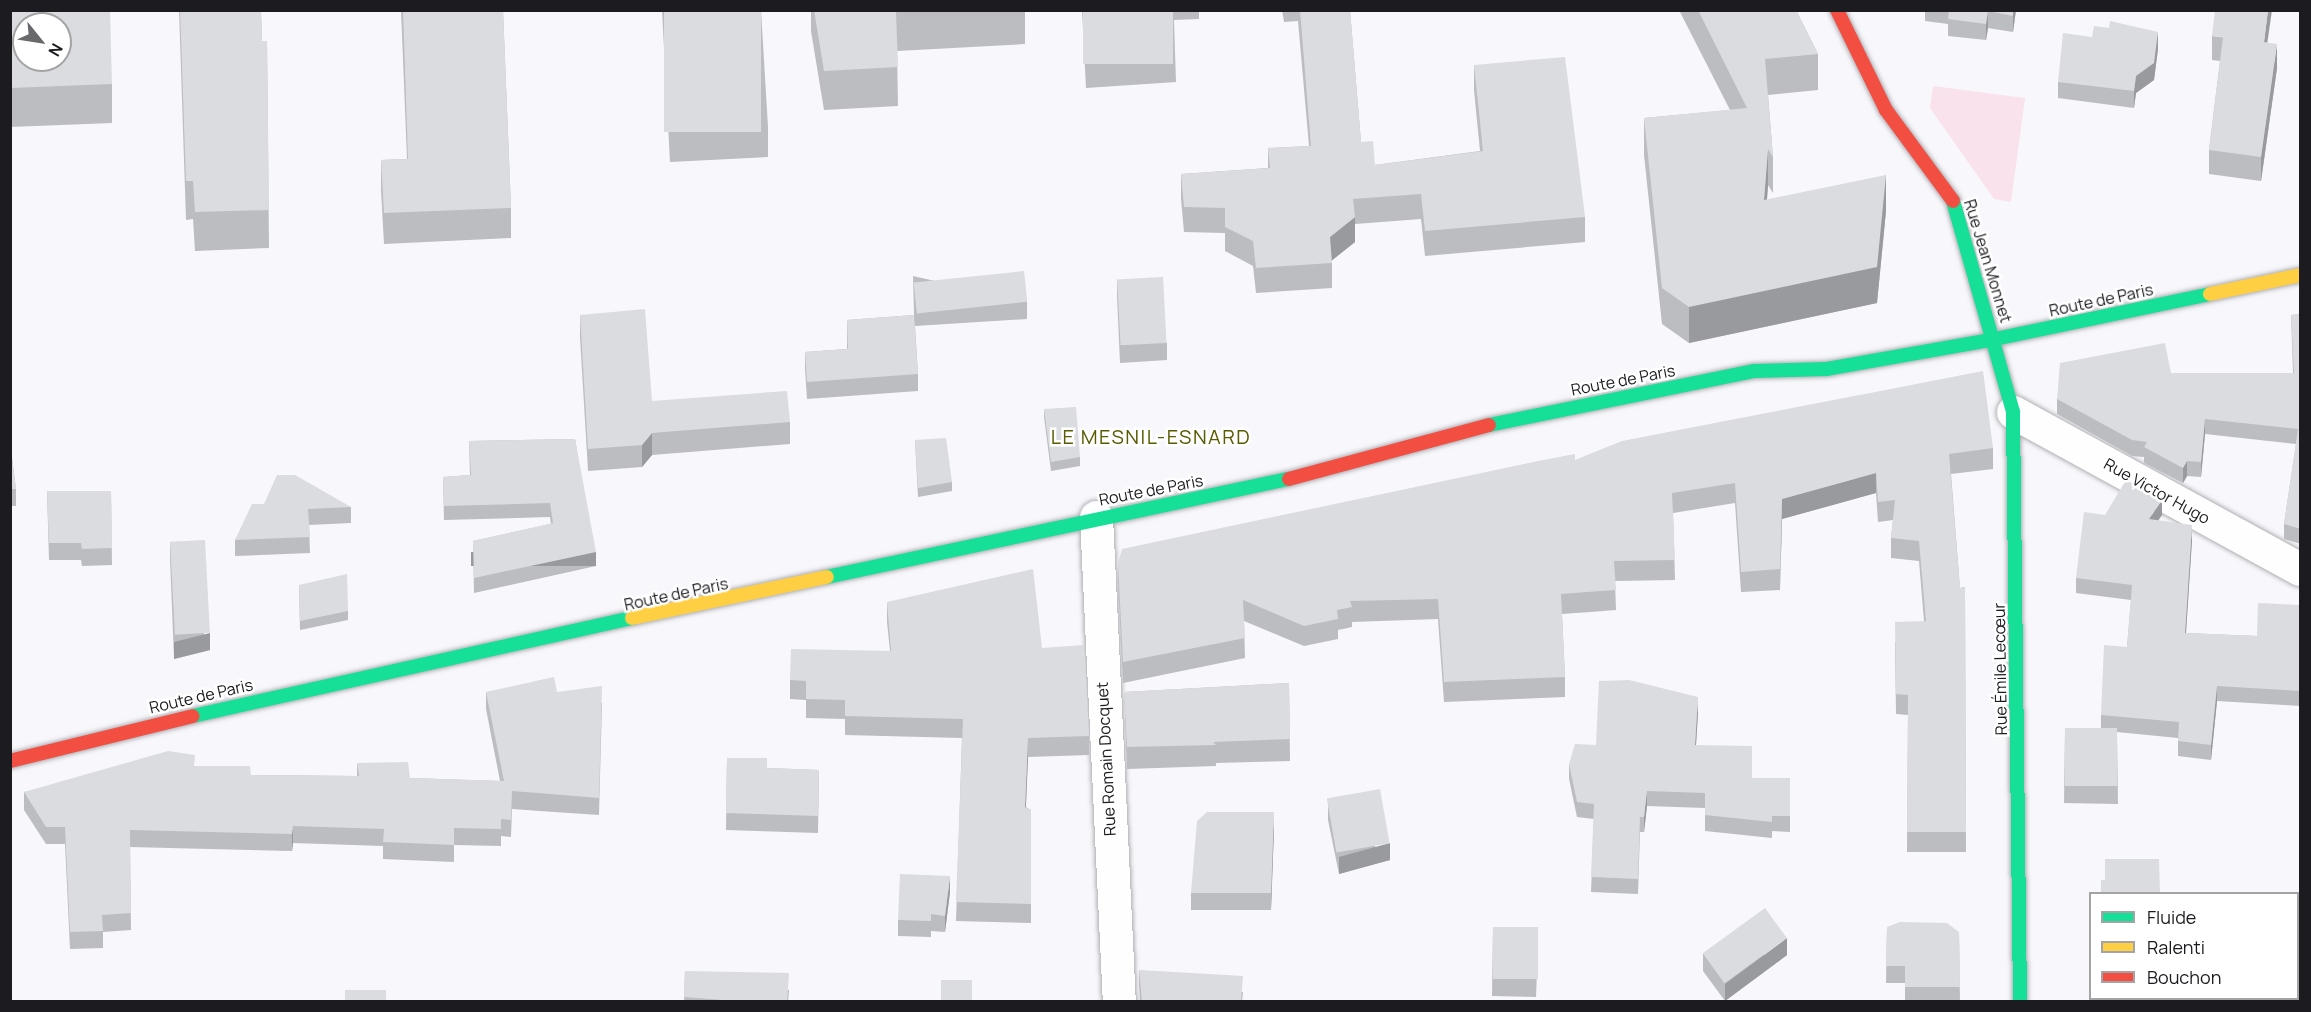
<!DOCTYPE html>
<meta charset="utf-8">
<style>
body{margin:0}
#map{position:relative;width:2311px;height:1012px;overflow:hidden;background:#f7f7fc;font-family:Manrope,sans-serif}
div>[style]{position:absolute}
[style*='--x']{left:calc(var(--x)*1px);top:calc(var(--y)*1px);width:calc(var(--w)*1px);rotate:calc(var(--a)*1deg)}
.green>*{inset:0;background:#fae2ed}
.roads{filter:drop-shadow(0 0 2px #b0b0b4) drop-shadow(0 0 2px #b0b0b4)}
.street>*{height:33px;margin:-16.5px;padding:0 16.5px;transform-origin:16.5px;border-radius:16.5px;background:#fefeff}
.fast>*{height:14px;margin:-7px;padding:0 7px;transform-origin:7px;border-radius:7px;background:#16e098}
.slow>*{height:14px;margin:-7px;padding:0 7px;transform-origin:7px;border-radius:7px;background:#ffcf43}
.jam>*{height:14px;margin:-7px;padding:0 7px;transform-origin:7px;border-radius:7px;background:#f24e42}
.wall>*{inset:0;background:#bbbdc1}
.shaded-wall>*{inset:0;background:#999a9d;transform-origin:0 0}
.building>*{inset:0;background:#dadce0;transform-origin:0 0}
span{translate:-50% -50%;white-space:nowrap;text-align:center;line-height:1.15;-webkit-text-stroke:5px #fff;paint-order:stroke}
.street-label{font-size:16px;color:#1b1b20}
.quarter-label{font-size:20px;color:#595c03;letter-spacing:1.5px}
.frame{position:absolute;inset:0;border:12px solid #1b1b20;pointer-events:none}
.legend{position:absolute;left:2089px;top:892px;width:210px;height:108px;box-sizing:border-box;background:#fff;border:2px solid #a4a4a6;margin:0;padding:8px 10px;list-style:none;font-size:18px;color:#1b1b20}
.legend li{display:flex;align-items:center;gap:12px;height:30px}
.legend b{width:30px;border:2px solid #a4a4a6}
.north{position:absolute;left:12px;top:12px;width:60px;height:60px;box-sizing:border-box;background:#fff;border:2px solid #a4a4a6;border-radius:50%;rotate:120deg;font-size:16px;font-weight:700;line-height:24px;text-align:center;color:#1b1b20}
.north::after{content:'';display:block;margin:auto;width:21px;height:27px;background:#68686d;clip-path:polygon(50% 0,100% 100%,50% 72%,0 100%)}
</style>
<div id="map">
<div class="green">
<i style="clip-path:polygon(1933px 86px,2025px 98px,2011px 202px,1994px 199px,1930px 108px)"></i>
</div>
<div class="roads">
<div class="street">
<i style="--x:2013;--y:412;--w:327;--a:28.7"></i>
<i style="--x:1096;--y:517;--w:486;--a:87.3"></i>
</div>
<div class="fast">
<i style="--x:1953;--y:201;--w:219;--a:74.1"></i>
<i style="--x:2013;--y:412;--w:590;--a:89.32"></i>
<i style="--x:1489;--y:425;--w:271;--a:-11.5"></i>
<i style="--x:1755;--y:371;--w:72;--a:-1.6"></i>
<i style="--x:1827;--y:369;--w:171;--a:-10.1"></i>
<i style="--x:1995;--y:339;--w:220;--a:-11.8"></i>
<i style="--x:827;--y:577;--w:472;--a:-12"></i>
<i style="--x:193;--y:716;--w:450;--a:-12.6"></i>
</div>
<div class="slow">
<i style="--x:2210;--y:294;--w:92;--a:-11.9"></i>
<i style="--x:632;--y:618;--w:199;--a:-11.9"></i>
</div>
<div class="jam">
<i style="--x:1837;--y:10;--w:111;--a:63.9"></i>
<i style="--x:1886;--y:110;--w:113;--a:53.6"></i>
<i style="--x:1289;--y:479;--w:207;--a:-15.1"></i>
<i style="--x:10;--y:761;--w:188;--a:-13.8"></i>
</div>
</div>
<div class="wall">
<i style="clip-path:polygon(10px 10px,112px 84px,112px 123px,10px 127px)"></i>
<i style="clip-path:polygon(179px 10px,261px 10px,262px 41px,267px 41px,269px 248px,195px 251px,193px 219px,186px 220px)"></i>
<i style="clip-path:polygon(401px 10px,503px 10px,511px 208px,511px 238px,384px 244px,381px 190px,381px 160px,407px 159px)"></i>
<i style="clip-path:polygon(662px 10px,761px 10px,768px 127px,768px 157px,670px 162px)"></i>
<i style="clip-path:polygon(811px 10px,1025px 10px,1025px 44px,897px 51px,898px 106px,824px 110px,811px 31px)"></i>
<i style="clip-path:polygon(1082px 10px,1199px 10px,1199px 19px,1174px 20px,1176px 82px,1086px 88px)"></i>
<i style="clip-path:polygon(1282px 10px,1350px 10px,1361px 142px,1375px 165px,1480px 151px,1474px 90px,1474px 65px,1585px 217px,1585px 242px,1425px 256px,1421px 219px,1355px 224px,1355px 242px,1332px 260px,1332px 288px,1256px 293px,1253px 266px,1225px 251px,1225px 233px,1184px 232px,1181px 199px,1181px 174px,1268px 168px,1268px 148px,1309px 146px,1298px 21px,1284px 22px)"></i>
<i style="clip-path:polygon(1679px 10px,1796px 10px,1818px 54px,1818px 90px,1768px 95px,1773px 157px,1773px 193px,1768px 185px,1767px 200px,1886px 211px,1877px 303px,1689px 343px,1662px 324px,1644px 155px,1644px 118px,1730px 110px)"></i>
<i style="clip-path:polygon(1925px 10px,2016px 10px,2013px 32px,1988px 28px,1986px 40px,1948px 36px,1948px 24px,1925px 21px)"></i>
<i style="clip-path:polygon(2212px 36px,2267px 43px,2277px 68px,2261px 181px,2209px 174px,2209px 150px,2220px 61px,2212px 60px)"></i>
<i style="clip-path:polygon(2158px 49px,2154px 80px,2136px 93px,2134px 108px,2058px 98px,2058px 82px)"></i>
<i style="clip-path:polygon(913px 276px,1027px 302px,1027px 319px,915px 326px,918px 374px,918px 391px,807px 399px,805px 369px,805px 352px,847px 349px,847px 320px,914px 315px)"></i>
<i style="clip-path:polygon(1117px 279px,1167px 343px,1167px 360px,1120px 363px,1117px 296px)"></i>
<i style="clip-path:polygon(2301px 314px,2301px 544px,2284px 539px,2284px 524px,2296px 444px,2205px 434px,2201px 477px,2187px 476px,2183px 483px,2144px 463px,2144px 457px,2132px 456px,2057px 414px,2057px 399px,2171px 373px,2293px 373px,2291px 315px)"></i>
<i style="clip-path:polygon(580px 315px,652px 401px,790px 422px,790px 444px,652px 455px,642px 467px,588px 471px,580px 337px)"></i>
<i style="clip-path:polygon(1044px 409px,1080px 457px,1080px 466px,1051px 471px,1044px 417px)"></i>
<i style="clip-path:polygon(575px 439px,596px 566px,474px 593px,473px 541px,551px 524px,550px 517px,444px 520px,443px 477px,470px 475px,469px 441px)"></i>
<i style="clip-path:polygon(915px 440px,952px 482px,952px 491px,918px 497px)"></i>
<i style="clip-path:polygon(10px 442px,16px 489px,16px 506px,10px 506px)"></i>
<i style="clip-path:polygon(1993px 448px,1993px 469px,1951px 474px,1960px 588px,1965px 587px,1966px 852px,1907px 852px,1908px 715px,1896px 714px,1895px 642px,1924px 621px,1919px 561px,1891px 558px,1891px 538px,1893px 520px,1878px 522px,1876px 493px,1782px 519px,1780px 590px,1741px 592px,1735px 503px,1673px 513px,1675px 580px,1615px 581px,1616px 610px,1562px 614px,1565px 677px,1565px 697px,1444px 702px,1438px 619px,1352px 622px,1352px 627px,1338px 630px,1338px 639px,1304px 646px,1244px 621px,1245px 658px,1123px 683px,1118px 583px,1118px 563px,1575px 460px)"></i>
<i style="clip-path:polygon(47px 491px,111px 491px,112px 565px,82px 566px,81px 560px,49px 560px)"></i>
<i style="clip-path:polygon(264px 504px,351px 507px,351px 523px,309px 525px,310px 553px,235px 556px,235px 540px)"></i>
<i style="clip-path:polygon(2105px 515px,2162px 515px,2158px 520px,2192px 540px,2186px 633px,2257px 636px,2301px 605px,2301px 706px,2217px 701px,2211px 760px,2178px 756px,2178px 738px,2117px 732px,2118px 804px,2064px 803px,2065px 728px,2101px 728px,2101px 715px,2127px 647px,2131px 600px,2076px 593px,2076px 578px)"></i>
<i style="clip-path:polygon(170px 541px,210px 650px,174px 659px,170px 558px)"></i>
<i style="clip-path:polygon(299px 585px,348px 611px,348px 620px,300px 630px)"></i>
<i style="clip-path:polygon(887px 602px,1042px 648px,1089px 736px,1089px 755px,1028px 757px,1026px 807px,1031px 810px,1031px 923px,956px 921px,962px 738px,845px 735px,845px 719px,806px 718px,806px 700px,790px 699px,790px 680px,890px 651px,887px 622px)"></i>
<i style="clip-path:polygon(1289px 683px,1290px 761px,1216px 763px,1216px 766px,1127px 769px,1124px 692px)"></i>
<i style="clip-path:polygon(486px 692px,557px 692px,602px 703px,599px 815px,512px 809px,511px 837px,501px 836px,501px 846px,454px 845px,454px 862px,383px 859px,383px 846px,293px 843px,292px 851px,130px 847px,131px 930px,103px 932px,103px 948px,70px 949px,65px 844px,46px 844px,24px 810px,24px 792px,195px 766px,251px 775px,357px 776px,357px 763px,410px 778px,500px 781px,486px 709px)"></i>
<i style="clip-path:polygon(1698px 713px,1696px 745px,1752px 778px,1790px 778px,1790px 832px,1772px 831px,1772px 838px,1705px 831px,1705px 808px,1647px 806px,1644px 832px,1640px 832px,1638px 894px,1591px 892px,1594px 819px,1577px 817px,1569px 779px,1569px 764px,1596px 745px)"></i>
<i style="clip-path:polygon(727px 758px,767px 768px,819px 770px,818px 833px,726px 830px)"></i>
<i style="clip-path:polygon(1328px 803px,1390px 860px,1339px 874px,1328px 820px)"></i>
<i style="clip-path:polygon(1274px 829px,1271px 910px,1191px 910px,1191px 893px)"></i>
<i style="clip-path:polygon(950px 892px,945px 932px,931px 931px,931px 937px,898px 936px,898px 920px)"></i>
<i style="clip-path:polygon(1493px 927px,1538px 944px,1536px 997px,1492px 996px)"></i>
<i style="clip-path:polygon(1887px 927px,1959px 932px,1960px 1002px,1905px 1002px,1905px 983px,1886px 983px)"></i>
<i style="clip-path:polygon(1703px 954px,1787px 955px,1725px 1001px,1703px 971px)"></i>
<i style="clip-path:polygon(1139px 970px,1243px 992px,1242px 1002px,1140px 1002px,1139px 985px)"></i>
<i style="clip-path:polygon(685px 971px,789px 990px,788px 1002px,684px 1002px)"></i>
</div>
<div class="shaded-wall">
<i style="clip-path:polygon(2013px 10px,2016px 10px,2013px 32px)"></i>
<i style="clip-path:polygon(2268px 10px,2272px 10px,2264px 66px,2264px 42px)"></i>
<i style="clip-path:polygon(1988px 11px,1988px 28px,1986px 40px,1986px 24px)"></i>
<i style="clip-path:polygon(2158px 32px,2158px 49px,2154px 80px,2136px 93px,2134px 108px,2134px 91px,2136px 76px)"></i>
<i style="clip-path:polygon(2277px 44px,2277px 68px,2261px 181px,2261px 157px)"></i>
<i style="clip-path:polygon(1768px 149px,1768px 185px,1764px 237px,1764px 200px)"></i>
<i style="clip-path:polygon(1886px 175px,1886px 211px,1877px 303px,1689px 343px,1689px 307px)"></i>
<i style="clip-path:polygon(1355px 217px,1355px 242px,1330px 262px,1330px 237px)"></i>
<i style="clip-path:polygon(2205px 419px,2205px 434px,2201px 477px,2201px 462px)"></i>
<i style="clip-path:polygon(652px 433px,652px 455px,642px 467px,642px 445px)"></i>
<i style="clip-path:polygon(2187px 461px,2187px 476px,2183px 483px,2183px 468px)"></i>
<i style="clip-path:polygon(1876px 473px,1876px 493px,1782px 519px,1780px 590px,1782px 499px)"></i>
<i style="clip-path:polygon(2162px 500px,2162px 515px,2149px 534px,2149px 519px)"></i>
<i style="clip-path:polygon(2192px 525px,2192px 540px,2185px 648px,2185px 633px)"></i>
<i style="left:596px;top:552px;width:14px;height:125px;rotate:90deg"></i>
<i style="clip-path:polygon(210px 633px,210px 650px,174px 659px,174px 642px)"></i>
<i style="clip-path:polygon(2217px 686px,2217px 701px,2211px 760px,2211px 745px)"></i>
<i style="clip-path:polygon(1698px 697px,1698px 713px,1695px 761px,1695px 745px)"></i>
<i style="clip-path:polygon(1028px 738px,1028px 757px,1025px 826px,1025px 807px)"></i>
<i style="clip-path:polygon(1647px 791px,1647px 806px,1644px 832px,1644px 817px)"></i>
<i style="clip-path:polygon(1274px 812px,1274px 829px,1271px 910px,1271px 893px)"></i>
<i style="clip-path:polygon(293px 826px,293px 843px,292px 851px,292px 834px)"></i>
<i style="clip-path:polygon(1390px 843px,1390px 860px,1339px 874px,1339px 857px)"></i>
<i style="clip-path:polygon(950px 876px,950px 892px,945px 932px,945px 916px)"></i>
<i style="clip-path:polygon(1787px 938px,1787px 955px,1725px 1001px,1725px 984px)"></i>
</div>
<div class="building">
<i style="clip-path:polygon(evenodd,10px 10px,110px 10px,112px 84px,10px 88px,10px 10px,24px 24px,60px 24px,60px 60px,24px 60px,24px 24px)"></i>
<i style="clip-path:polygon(180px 10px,261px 10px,262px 41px,267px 41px,269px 210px,195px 212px,193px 181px,186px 181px)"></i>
<i style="clip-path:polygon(403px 10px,503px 10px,511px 208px,384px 213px,381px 160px,408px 159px)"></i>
<i style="left:664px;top:10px;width:97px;height:122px"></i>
<i style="clip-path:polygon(814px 10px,926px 10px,896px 12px,898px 67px,824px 71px)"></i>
<i style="left:1083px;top:10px;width:90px;height:54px"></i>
<i style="clip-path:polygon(1300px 10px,1350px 10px,1361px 142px,1373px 141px,1375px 165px,1483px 151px,1474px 65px,1565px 57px,1585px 217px,1425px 231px,1421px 194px,1353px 199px,1355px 217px,1330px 237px,1332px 263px,1256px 268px,1253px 241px,1225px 227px,1225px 208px,1184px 207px,1181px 174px,1270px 168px,1268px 148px,1311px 146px)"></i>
<i style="clip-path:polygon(1698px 10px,1796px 10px,1818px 54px,1765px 59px,1773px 157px,1768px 149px,1764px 200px,1886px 175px,1877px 267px,1689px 307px,1662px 288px,1644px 118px,1747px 108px)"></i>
<i style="clip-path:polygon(1949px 10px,2013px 10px,2013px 16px,1988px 11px,1986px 24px,1948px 19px)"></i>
<i style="clip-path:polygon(2215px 10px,2268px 10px,2264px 42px,2277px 44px,2261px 157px,2209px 150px,2223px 37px,2212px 36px)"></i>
<i style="clip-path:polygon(2110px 21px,2158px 32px,2154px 63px,2136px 76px,2134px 91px,2058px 82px,2063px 33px,2092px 37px,2094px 26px,2109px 28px)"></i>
<i style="left:1024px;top:271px;width:31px;height:111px;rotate:84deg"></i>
<i style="left:1163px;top:277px;width:66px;height:46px;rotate:87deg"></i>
<i style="clip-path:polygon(645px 309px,652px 401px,787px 391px,790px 422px,652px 433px,642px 445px,588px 449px,580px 315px)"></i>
<i style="clip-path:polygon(2301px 314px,2301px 529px,2284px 524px,2298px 429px,2205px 419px,2201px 462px,2187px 461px,2183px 468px,2144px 447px,2147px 442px,2132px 440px,2057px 399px,2060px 363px,2165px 343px,2171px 373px,2294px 373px,2291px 315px)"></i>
<i style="clip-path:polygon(914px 315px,918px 374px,807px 382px,805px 352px,848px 349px,847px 320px)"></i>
<i style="clip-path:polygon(1983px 371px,1993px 448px,1949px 454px,1960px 588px,1965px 587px,1966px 832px,1907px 832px,1908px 695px,1896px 694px,1895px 622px,1926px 621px,1919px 541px,1891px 538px,1895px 500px,1878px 502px,1876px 473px,1782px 499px,1780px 569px,1741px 572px,1735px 483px,1672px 493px,1675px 560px,1614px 561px,1616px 590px,1561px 594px,1565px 677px,1444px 682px,1438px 599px,1350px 601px,1352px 607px,1337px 610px,1338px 619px,1304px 626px,1243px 600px,1245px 638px,1123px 662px,1118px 563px,1122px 549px,1543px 460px,1575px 454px,1575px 460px,1622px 441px)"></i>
<i style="clip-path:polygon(1076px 407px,1080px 457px,1051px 462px,1044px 409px)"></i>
<i style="clip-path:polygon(946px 438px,952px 482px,918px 488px,915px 440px)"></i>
<i style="clip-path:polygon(575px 439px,596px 552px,474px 578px,473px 541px,553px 523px,550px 503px,444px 506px,443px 477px,471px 475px,469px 441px)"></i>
<i style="clip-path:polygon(10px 442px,16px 489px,10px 489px)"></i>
<i style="clip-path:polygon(277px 475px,295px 475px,351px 507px,308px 509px,310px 537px,235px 540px,252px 504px,264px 504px)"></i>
<i style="clip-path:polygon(2126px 480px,2162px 500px,2149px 519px,2192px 525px,2185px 633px,2257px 636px,2258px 603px,2301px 605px,2301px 691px,2217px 686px,2211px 745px,2178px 741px,2179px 722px,2101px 715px,2104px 645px,2127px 647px,2132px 585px,2076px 578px,2084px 512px,2105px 515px)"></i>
<i style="clip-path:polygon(47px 491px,111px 491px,112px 548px,82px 549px,81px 543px,49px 543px)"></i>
<i style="left:205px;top:540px;width:93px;height:35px;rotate:87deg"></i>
<i style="clip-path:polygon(1033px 569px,1042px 648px,1084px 645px,1089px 736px,1028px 738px,1025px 807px,1031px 810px,1031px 904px,956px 902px,963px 719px,845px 716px,845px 700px,806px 699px,806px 681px,790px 680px,791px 649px,891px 651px,887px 602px)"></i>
<i style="clip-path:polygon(347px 574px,348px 611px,300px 621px,299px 585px)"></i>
<i style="clip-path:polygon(554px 677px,557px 692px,602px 686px,599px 798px,512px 791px,511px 820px,501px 819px,501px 829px,454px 828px,454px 845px,383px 842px,384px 829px,293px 826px,292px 834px,130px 830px,131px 913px,102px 915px,103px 931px,70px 932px,65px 827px,46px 827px,24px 792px,168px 751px,195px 755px,194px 766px,250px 766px,251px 775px,359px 776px,357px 763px,408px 762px,410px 778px,504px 781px,486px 692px)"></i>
<i style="clip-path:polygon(1629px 680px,1698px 697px,1695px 745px,1752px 746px,1752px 778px,1790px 778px,1790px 816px,1772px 816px,1772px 822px,1705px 815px,1705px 793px,1647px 791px,1644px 817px,1640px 817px,1638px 879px,1591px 877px,1594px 804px,1577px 802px,1569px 764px,1575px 744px,1596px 745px,1599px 681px)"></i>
<i style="clip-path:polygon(1289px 683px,1290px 739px,1213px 742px,1216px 745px,1127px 747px,1124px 692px)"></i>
<i style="left:2065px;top:728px;width:52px;height:58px"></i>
<i style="clip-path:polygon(727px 758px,767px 758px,767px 768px,819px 770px,818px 816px,726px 813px)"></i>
<i style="left:1380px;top:789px;width:55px;height:54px;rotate:80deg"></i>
<i style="clip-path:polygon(1207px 812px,1274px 812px,1271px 893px,1191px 893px,1197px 821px)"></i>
<i style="clip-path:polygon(2105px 859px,2159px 859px,2160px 894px,2101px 894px,2101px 880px,2105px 880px)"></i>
<i style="clip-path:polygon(900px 874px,950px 876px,945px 916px,931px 914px,931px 921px,898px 920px)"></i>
<i style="left:1765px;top:908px;width:37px;height:77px;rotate:54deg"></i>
<i style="clip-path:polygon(1900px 922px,1947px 923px,1959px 932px,1960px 987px,1905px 987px,1905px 966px,1886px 966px,1887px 927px)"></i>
<i style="left:1493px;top:927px;width:45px;height:52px"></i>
<i style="clip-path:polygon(1139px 970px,1243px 976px,1241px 1002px,1142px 1002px)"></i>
<i style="clip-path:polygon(685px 971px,789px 973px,787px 1002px,749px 1002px,684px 997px)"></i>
<i style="left:941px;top:980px;width:31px;height:22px"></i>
<i style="left:386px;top:990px;width:12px;height:41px;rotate:90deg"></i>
<i style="clip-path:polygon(2298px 991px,2301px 991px,2301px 1002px,2104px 1002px,2104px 999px,2298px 999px)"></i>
</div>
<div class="street-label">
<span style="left:1988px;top:261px;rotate:73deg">Rue Jean Monnet</span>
<span style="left:2101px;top:300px;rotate:-12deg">Route de Paris</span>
<span style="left:1623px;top:380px;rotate:-11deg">Route de Paris</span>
<span style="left:1151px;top:490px;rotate:-11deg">Route de Paris</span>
<span style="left:2157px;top:491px;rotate:29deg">Rue Victor Hugo</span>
<span style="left:676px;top:594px;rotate:-12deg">Route de Paris</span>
<span style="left:2000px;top:669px;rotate:-91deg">Rue Émile Lecœur</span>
<span style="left:201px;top:696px;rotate:-13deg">Route de Paris</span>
<span style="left:1106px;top:759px;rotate:-93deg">Rue Romain Docquet</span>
</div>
<div class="quarter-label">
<span style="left:1151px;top:436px">LE MESNIL-ESNARD</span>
</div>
<div class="frame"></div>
<ul class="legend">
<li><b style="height:8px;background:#16e098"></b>Fluide</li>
<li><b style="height:8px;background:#ffcf43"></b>Ralenti</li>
<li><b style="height:8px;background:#f24e42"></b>Bouchon</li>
</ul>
<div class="north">N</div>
</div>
